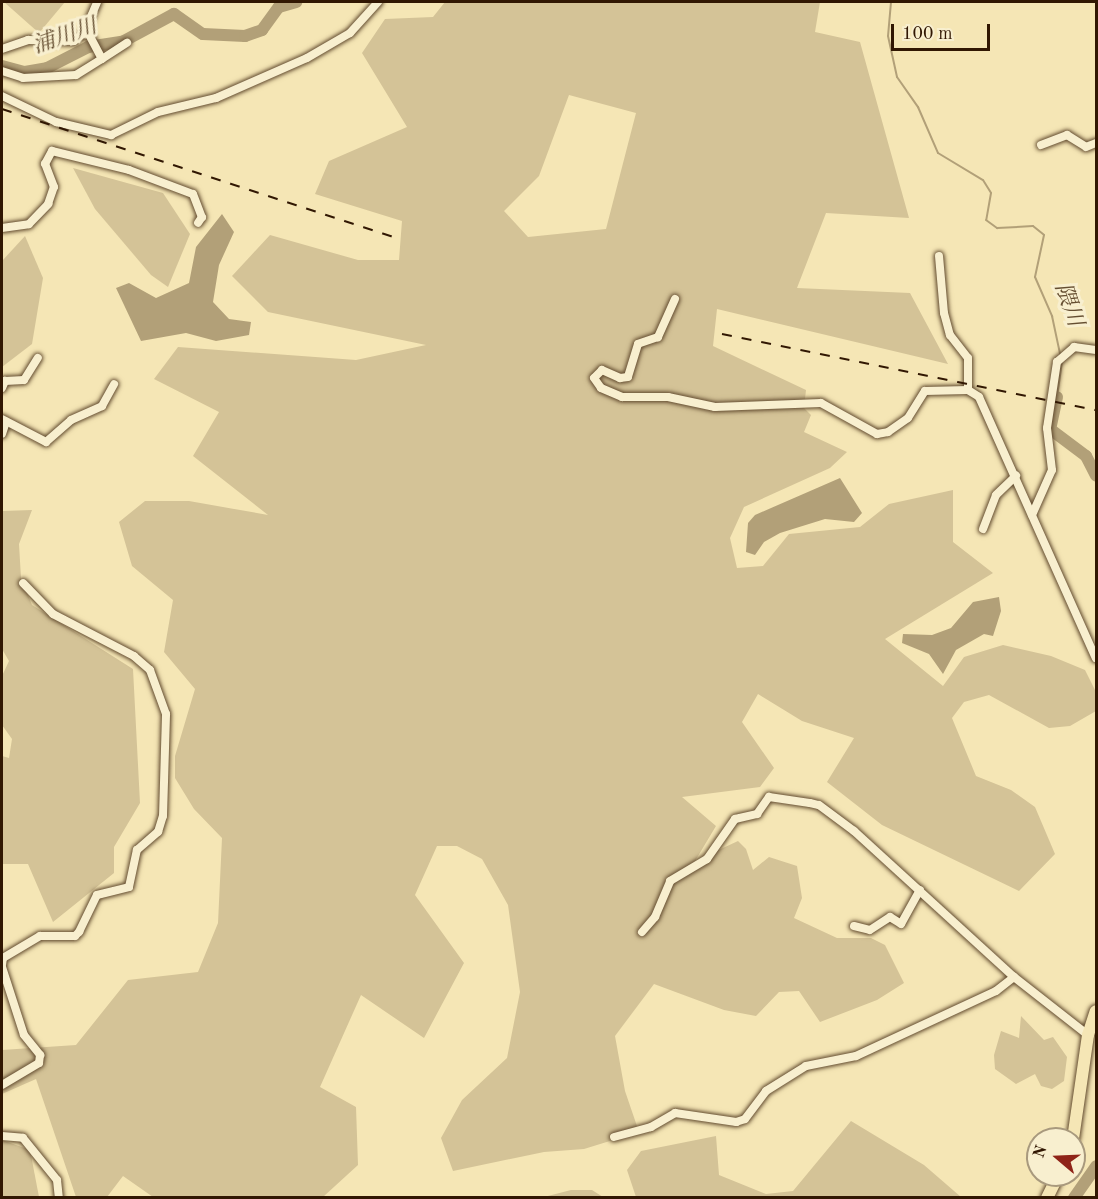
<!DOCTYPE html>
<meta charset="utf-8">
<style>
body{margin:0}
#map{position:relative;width:1098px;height:1199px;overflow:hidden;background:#f5e6b5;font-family:"Old Standard TT","Noto Serif JP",serif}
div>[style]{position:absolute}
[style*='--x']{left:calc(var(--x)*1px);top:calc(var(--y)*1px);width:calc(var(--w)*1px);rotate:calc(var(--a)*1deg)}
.green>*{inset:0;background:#d4c397}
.water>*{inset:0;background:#b2a078}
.stream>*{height:2px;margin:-1px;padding:0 1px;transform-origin:1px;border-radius:1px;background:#b2a078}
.river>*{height:12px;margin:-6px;padding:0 6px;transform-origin:6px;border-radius:6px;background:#b2a078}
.roads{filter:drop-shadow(0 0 2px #624b2f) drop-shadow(0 0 2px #624b2f)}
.minor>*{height:8px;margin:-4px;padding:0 4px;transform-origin:4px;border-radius:4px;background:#f8efcf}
.primary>*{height:12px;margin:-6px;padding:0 6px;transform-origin:6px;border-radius:6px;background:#f5e6b5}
.rail>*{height:2px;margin-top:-1px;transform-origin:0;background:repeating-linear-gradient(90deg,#311702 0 10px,transparent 0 20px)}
span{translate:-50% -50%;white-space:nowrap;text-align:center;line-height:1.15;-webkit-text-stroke:6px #f8efcf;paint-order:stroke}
.water-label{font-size:22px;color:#654e31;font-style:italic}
.frame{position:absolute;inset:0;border:3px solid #311702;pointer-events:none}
.north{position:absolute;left:1026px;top:1127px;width:60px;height:60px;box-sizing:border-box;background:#f8efcf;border:2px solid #a8997d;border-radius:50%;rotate:289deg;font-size:16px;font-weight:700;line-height:24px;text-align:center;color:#311702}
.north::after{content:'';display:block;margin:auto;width:21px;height:27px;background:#8f2418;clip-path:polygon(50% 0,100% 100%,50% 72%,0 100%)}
.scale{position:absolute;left:891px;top:24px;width:99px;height:27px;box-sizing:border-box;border:3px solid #311702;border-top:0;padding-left:8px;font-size:18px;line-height:21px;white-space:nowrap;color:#311702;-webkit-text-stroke:4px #f8efcf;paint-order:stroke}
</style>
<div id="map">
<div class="green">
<i style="clip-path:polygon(4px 2px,65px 2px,39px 33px)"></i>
<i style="clip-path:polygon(evenodd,445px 2px,820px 2px,815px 32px,860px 42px,909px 218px,826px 213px,797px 288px,910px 293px,948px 364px,717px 309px,713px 346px,806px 390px,804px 408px,811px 415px,804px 432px,847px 452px,830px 468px,744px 507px,730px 538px,737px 568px,763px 566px,789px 534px,860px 527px,889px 504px,953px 490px,953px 542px,993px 573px,885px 639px,943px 686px,964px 657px,1003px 645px,1051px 656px,1085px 670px,1096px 692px,1096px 711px,1070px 726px,1049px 728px,989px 695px,964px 702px,952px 718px,976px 776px,1011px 790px,1035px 807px,1055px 854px,1019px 891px,882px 825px,827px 782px,854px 738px,802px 721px,758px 694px,742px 722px,774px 768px,760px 787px,682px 797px,716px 826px,695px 861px,738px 841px,746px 849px,753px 870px,769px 857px,797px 866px,802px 898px,794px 918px,837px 938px,871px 938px,885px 945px,904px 983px,877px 1000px,820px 1022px,799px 991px,779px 992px,756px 1016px,724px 1010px,654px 984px,615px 1036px,625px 1091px,639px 1132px,584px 1149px,544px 1152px,453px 1171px,441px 1138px,462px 1100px,507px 1058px,520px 992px,508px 905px,482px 859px,457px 846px,437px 846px,415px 895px,464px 963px,424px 1038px,361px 995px,320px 1087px,356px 1107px,358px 1165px,323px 1197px,153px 1197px,123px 1176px,107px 1197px,76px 1197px,36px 1079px,2px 1094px,2px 1050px,76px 1045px,128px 980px,198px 972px,218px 923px,222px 838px,194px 809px,175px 778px,175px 756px,195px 689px,164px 652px,173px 600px,132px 566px,119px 522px,145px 501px,189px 501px,268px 515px,193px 456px,219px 412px,154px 379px,178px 347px,356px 360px,426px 345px,268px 312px,232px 276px,270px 235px,358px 260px,399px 260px,402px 221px,315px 194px,329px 161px,407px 127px,362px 53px,385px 19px,433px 17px,445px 2px,569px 95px,636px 113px,606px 229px,528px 237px,504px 211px,539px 176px,569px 95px)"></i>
<i style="clip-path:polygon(73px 168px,163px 193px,190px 234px,168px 287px,151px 275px,95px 209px)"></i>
<i style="clip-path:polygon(25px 236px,43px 278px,32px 344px,2px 367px,2px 261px)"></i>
<i style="clip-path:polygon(32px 510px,19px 544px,21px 578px,32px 605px,133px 669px,140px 803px,114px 847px,114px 873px,53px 922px,28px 864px,2px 864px,2px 756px,9px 758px,12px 739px,2px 725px,2px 676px,9px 661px,2px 649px,2px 511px)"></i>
<i style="clip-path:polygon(1021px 1016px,1044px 1040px,1053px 1037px,1067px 1057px,1064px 1081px,1052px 1089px,1041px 1086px,1035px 1074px,1016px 1084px,995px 1069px,994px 1055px,1001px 1031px,1019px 1038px)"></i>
<i style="clip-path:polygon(851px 1121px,924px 1165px,961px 1197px,636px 1197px,627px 1170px,641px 1151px,716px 1136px,719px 1175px,766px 1194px,793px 1191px)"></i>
<i style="clip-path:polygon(2px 1140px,30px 1150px,39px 1197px,2px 1198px)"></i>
<i style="clip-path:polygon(571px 1190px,592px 1190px,603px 1197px,544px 1197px)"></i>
</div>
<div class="water">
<i style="clip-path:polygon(222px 214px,234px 232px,219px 265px,213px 302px,229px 319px,251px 322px,249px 335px,216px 341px,186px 333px,141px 341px,116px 288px,129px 283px,156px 298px,189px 283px,196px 247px)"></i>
<i style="clip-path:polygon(840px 478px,862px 513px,854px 522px,825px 519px,780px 533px,764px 542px,755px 555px,746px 552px,748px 523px,755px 515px)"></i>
<i style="clip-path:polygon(999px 597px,1001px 611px,993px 636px,984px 634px,956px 650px,943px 674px,929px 654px,902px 643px,903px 634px,932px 635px,951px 628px,973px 602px)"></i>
</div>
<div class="stream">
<i style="--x:891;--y:2;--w:34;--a:95"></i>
<i style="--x:888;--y:36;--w:42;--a:77.6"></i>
<i style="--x:897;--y:77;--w:37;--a:55"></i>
<i style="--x:918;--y:107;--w:50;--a:66.5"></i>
<i style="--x:938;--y:153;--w:52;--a:31"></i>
<i style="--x:983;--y:180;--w:15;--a:58"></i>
<i style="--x:991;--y:193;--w:27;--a:100"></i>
<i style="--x:986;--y:220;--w:14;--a:36"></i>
<i style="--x:997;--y:228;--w:36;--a:-3"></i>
<i style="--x:1033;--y:226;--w:14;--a:39"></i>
<i style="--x:1044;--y:235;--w:43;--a:102.1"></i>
<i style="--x:1035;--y:277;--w:43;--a:66.4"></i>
<i style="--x:1052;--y:316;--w:40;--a:78"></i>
<i style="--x:1057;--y:397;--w:37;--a:-82"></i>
</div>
<div class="river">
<i style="--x:2;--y:66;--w:24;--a:15"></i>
<i style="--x:25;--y:72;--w:22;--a:-10"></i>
<i style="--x:47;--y:68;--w:46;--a:-27.1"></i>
<i style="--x:88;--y:47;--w:36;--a:-9"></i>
<i style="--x:124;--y:41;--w:57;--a:-28.4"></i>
<i style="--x:174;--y:14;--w:35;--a:35"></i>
<i style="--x:203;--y:34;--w:42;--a:2.7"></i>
<i style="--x:245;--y:36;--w:18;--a:-19"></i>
<i style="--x:262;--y:30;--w:29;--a:-54"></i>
<i style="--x:279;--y:7;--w:18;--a:-16"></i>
<i style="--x:1057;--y:397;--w:33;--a:102"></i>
<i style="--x:1050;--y:429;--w:45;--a:36.9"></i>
<i style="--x:1086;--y:456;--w:22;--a:63"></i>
<i style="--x:1074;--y:1198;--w:39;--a:-55"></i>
</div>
<div class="roads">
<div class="minor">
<i style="--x:2;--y:49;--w:28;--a:-19"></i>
<i style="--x:28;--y:40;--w:46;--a:1.2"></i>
<i style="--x:74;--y:41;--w:13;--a:-39"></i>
<i style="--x:84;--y:33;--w:34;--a:-67"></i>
<i style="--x:102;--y:59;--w:30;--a:-33"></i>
<i style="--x:2;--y:71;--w:22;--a:18"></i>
<i style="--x:23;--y:78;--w:53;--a:-3.2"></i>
<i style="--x:76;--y:75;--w:31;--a:-32"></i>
<i style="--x:102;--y:59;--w:34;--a:-118"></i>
<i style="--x:2;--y:96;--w:60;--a:25.7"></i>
<i style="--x:56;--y:122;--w:57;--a:13.3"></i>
<i style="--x:111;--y:135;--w:52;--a:-26.1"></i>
<i style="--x:158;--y:112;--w:60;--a:-13.6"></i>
<i style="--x:216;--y:98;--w:99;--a:-23.7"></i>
<i style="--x:307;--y:58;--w:50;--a:-30.2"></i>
<i style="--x:350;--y:33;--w:42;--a:-47.9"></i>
<i style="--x:1041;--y:145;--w:28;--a:-21"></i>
<i style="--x:1067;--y:135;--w:22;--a:32"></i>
<i style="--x:1086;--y:147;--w:11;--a:-22"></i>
<i style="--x:2;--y:228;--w:27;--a:-8"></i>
<i style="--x:29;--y:224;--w:28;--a:-46"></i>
<i style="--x:48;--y:204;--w:18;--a:-71"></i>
<i style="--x:54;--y:187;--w:25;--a:-111"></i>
<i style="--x:45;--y:164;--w:15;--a:-62"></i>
<i style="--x:52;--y:151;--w:79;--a:13.9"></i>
<i style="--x:129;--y:170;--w:68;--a:20.6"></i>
<i style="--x:193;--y:194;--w:25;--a:69"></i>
<i style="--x:202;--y:217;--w:7;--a:124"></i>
<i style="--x:939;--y:256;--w:57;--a:85"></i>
<i style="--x:944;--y:313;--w:23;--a:75"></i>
<i style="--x:950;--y:335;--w:29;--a:52"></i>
<i style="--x:968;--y:358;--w:32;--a:90"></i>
<i style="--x:675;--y:299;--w:42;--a:114.1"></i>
<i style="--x:658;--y:337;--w:21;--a:161"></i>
<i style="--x:638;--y:344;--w:34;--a:107"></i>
<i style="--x:628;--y:377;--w:8;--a:173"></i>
<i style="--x:620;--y:378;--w:20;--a:-156"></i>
<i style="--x:602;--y:370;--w:11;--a:135"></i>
<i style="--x:594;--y:378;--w:12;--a:55"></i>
<i style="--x:601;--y:388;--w:23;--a:23"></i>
<i style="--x:622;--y:397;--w:46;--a:0"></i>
<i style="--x:668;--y:397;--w:48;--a:12"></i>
<i style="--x:715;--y:407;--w:106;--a:-2.2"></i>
<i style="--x:821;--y:403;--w:64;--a:29"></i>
<i style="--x:877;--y:434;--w:11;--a:-10"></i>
<i style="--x:888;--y:432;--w:24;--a:-35"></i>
<i style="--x:908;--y:418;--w:32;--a:-58"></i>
<i style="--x:925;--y:391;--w:43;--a:-1.3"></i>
<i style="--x:968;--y:390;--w:13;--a:32"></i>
<i style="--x:979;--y:397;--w:286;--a:65.9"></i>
<i style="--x:2;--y:388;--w:8;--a:-67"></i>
<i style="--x:5;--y:381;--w:19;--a:-3"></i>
<i style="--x:24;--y:380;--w:26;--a:-58"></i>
<i style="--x:2;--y:419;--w:50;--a:27.6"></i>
<i style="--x:46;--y:442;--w:33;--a:-41"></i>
<i style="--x:71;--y:420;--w:34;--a:-24"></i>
<i style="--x:102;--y:406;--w:25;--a:-61"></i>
<i style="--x:2;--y:434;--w:13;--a:-72"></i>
<i style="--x:1032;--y:515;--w:49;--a:-66"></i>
<i style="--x:1052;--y:470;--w:42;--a:-96.8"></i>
<i style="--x:1047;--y:428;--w:67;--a:-81.4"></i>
<i style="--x:1057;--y:362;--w:23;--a:-41"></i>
<i style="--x:1074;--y:347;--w:22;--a:8"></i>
<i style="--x:983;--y:529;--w:36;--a:-69"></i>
<i style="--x:996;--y:495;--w:28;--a:-44"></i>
<i style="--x:854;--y:926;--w:16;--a:14"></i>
<i style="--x:870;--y:930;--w:24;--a:-33"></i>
<i style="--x:890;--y:917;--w:13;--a:32"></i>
<i style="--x:901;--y:924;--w:39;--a:-61"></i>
<i style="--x:642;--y:932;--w:20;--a:-49"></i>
<i style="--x:655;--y:917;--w:39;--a:-67"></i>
<i style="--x:670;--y:881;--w:43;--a:-30.7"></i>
<i style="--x:707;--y:859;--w:49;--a:-55"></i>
<i style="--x:735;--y:819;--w:23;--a:-13"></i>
<i style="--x:757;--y:814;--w:21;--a:-55"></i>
<i style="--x:769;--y:797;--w:41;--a:8.3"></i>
<i style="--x:810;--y:803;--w:9;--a:13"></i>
<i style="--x:819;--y:805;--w:44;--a:36.6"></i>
<i style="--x:854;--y:831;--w:217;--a:42.4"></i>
<i style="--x:1014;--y:977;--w:94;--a:38.1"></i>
<i style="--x:2;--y:965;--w:7;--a:-82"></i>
<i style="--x:3;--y:958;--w:43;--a:-30.7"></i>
<i style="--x:40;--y:936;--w:35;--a:0"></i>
<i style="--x:75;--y:936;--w:6;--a:-45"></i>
<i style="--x:79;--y:932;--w:41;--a:-64.1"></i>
<i style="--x:97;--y:895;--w:33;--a:-14"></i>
<i style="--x:129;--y:887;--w:38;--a:-78"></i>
<i style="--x:137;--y:850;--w:28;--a:-41"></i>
<i style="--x:158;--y:832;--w:17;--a:-73"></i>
<i style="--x:163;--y:816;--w:102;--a:-88.3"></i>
<i style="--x:166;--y:714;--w:47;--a:-110"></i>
<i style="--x:150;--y:670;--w:21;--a:-139"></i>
<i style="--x:134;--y:656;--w:91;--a:-152.6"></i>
<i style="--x:53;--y:614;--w:43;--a:-134.1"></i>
<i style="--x:2;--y:967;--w:71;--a:72.1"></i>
<i style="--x:24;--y:1035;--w:26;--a:51"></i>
<i style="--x:40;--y:1055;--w:8;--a:97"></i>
<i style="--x:39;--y:1063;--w:43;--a:149.3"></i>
<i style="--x:2;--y:1136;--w:21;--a:5"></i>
<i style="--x:23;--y:1138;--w:54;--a:51"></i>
<i style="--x:57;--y:1180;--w:18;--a:84"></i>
<i style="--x:614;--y:1137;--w:38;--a:-15"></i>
<i style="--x:651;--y:1127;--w:28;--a:-30"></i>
<i style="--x:675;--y:1113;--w:62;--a:8.4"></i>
<i style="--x:736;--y:1122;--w:9;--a:-18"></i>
<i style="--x:745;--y:1119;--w:35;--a:-53"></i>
<i style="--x:766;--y:1091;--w:47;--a:-32"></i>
<i style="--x:806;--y:1066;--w:51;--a:-11.3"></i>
<i style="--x:856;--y:1056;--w:154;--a:-24.9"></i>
<i style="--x:996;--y:991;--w:23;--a:-38"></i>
</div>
<div class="primary">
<i style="--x:1073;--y:1139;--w:105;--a:-81.8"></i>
<i style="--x:1088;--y:1035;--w:25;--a:-72"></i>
<i style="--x:1047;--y:1198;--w:25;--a:-64"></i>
</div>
</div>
<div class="rail">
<i style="--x:2;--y:109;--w:411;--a:18.1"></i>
<i style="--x:722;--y:334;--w:382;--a:11.5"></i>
</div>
<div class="water-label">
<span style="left:65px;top:37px;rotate:-19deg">浦川川</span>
<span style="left:1068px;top:305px;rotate:71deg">隈川</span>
</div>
<div class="frame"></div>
<div class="north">N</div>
<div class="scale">100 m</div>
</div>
